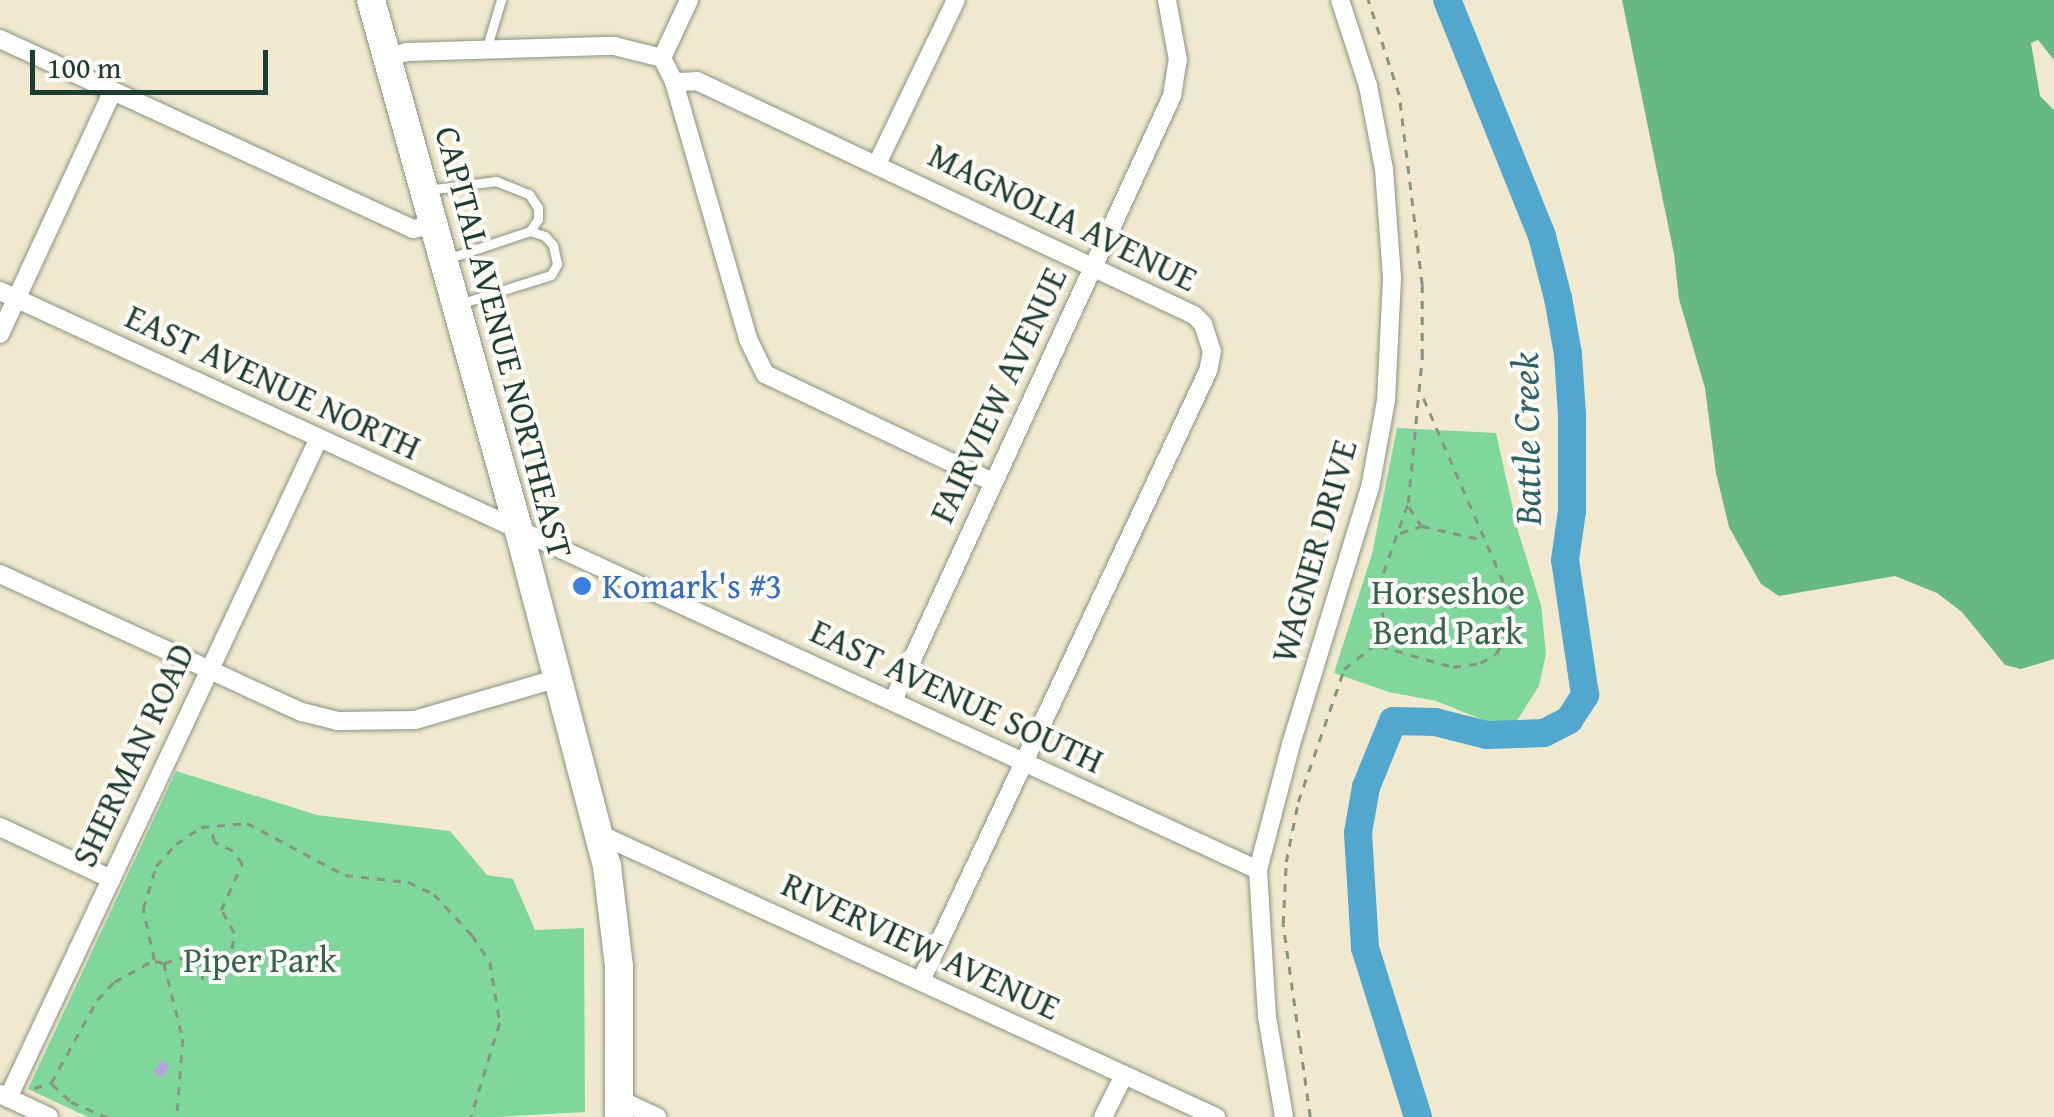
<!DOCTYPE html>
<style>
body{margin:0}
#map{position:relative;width:2054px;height:1117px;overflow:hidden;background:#f0e9cf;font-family:"Gentium Book Plus",serif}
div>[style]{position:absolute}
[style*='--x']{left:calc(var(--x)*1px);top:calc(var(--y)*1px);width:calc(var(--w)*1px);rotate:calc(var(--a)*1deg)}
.green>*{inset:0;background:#80d79c}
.forest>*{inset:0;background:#68b884}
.river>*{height:28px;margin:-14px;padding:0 14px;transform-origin:14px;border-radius:14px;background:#51a7ce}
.building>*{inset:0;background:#b8a1e0}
.path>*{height:2.5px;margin-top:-1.25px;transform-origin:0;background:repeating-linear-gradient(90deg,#889382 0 8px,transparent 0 16px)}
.roads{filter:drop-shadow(0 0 2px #889382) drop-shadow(0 0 2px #889382)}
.lane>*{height:9px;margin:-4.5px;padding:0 4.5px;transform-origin:4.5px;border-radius:4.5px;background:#fff}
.street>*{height:18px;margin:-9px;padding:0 9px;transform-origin:9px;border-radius:9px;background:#fff}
.primary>*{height:28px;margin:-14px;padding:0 14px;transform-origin:14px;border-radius:14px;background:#fff}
.dots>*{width:28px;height:28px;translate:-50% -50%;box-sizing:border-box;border:5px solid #fdfcf7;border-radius:50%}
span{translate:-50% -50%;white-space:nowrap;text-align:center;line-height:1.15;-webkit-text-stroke:8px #fdfcf7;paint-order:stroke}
.street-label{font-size:35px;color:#1f3d34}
.shop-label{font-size:35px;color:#366cbe}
.left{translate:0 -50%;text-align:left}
.park-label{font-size:35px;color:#37644e}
.water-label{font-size:38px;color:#30626a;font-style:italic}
.scale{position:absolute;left:30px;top:50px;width:238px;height:45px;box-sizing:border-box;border:5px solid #1f3d34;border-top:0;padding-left:12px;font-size:30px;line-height:35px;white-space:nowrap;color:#1f3d34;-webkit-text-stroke:8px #fdfcf7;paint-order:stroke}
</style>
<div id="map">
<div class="green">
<i style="clip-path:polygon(1397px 428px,1496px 433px,1518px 531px,1541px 605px,1546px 654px,1539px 686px,1518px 719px,1501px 727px,1436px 701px,1389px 692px,1334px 673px,1372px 554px)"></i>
<i style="clip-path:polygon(176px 771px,317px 815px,450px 831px,487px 875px,513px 879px,535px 930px,584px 928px,585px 1112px,496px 1117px,88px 1117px,28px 1089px)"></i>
</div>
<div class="forest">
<i style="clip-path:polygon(1622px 0,2054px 0,2054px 60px,2038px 40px,2031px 43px,2040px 96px,2054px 110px,2054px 659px,2021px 669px,2005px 665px,1962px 612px,1937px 593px,1895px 576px,1779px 596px,1761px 584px,1729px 527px,1716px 473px,1705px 388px,1679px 299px,1674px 254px)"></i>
</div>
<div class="river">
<i style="--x:1418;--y:1117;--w:177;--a:-107.4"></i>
<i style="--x:1365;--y:948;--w:115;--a:-93.5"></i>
<i style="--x:1358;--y:833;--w:47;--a:-80.1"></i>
<i style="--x:1366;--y:787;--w:71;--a:-67.8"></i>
<i style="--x:1393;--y:721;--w:42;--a:1.4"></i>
<i style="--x:1435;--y:722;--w:54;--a:14"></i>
<i style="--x:1487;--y:735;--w:57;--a:-2"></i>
<i style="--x:1544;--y:733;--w:28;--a:-27"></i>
<i style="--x:1569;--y:720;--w:30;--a:-57"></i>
<i style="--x:1585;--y:695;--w:136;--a:-98.4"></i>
<i style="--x:1565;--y:560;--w:49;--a:-81.9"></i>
<i style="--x:1572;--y:511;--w:96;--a:-90"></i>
<i style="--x:1572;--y:415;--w:61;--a:-93.8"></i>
<i style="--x:1568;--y:354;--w:57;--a:-100.1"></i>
<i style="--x:1558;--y:298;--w:64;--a:-104.5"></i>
<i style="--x:1542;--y:236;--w:254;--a:-111.9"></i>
</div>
<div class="building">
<i style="clip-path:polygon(162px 1060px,169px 1065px,162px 1078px,153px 1072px)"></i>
</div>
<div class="path">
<i style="--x:1409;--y:507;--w:22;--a:56"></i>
<i style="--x:1400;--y:533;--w:23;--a:-18"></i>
<i style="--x:1422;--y:526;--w:64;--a:12.7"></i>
<i style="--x:1380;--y:646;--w:76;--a:16"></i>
<i style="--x:1453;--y:667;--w:27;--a:-8"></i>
<i style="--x:1480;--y:663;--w:18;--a:-29"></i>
<i style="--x:1496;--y:654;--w:27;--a:-59"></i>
<i style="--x:1510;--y:631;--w:21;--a:-87"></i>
<i style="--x:1511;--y:610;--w:29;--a:-106"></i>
<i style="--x:1503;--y:582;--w:203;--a:-113.5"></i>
<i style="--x:155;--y:961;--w:9;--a:13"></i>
<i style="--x:164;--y:963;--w:78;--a:76"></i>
<i style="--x:183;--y:1039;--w:78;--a:94.4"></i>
<i style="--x:164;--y:963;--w:19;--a:-16"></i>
<i style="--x:182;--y:958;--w:22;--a:16"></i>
<i style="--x:203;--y:964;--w:19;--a:-6"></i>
<i style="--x:222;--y:962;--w:16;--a:-52"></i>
<i style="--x:232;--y:949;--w:16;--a:-83"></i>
<i style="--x:234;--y:933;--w:26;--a:-119"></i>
<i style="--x:221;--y:910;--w:51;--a:-65.5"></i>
<i style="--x:242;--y:864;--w:16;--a:-125"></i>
<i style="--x:233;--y:851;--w:21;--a:-155"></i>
<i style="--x:214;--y:842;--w:16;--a:-101"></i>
<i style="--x:202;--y:980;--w:14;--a:-86"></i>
<i style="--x:52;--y:1084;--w:26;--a:43"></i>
<i style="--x:71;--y:1102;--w:39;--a:23"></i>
<i style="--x:34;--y:1088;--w:18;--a:-16"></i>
<i style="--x:51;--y:1083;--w:95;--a:-61"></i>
<i style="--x:97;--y:1000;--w:25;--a:-47"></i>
<i style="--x:114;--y:982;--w:46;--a:-28.8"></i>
<i style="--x:154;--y:960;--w:52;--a:-102.2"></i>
<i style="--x:143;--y:909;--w:45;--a:-73.2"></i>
<i style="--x:156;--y:866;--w:30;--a:-48"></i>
<i style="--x:176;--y:844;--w:30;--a:-34"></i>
<i style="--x:201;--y:827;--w:46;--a:-5"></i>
<i style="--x:247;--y:823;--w:111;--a:28"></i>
<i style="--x:345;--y:875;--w:63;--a:6.3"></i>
<i style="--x:408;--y:882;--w:29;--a:25"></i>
<i style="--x:434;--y:894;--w:56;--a:47.2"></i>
<i style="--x:472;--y:935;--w:32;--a:56"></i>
<i style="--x:490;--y:962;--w:62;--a:80.7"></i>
<i style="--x:500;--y:1023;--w:98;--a:107.1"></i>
<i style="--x:1310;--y:1117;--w:195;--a:-98"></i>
<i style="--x:1283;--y:924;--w:62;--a:-87.2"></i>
<i style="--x:1286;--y:862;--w:61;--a:-78.7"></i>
<i style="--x:1298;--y:802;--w:141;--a:-70.9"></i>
<i style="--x:1344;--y:669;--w:53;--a:-38.2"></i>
<i style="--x:1386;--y:636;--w:49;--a:-99.5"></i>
<i style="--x:1378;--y:588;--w:90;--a:-70.6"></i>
<i style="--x:1408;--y:503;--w:147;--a:-84.5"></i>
<i style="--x:1422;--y:357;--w:72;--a:-90"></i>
<i style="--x:1422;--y:285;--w:191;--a:-96.9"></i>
<i style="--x:1399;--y:95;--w:100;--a:-108.1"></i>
</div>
<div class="roads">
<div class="lane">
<i style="--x:486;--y:50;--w:52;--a:-73.3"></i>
<i style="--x:427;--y:190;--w:70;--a:-7.4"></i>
<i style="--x:496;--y:181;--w:35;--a:22"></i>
<i style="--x:529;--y:194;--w:17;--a:57"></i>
<i style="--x:538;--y:208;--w:11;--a:90"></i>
<i style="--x:538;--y:219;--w:14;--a:124"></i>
<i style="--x:530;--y:231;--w:88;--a:161.4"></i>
<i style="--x:459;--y:304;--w:96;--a:-17.5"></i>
<i style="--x:551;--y:275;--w:13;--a:-61"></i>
<i style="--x:557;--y:264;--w:19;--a:-102"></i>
<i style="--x:553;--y:245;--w:12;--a:-132"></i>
<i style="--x:545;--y:236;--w:16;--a:-162"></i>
</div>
<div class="street">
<i style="--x:0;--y:39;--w:455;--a:24.7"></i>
<i style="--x:413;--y:229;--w:21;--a:-11"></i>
<i style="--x:387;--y:57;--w:21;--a:-14"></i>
<i style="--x:407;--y:52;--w:207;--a:-1.7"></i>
<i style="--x:614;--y:46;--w:49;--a:14"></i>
<i style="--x:662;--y:58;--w:27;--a:63"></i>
<i style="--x:674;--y:82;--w:23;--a:-2"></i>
<i style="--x:697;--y:81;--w:549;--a:25.21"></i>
<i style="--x:1194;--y:315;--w:13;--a:45"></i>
<i style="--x:1203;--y:324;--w:28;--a:72"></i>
<i style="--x:1212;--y:351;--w:20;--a:101"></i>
<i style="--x:1208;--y:371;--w:674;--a:115.2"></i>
<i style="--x:662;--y:58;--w:64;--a:-65"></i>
<i style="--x:674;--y:82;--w:267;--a:73.9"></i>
<i style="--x:748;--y:339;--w:39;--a:64"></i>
<i style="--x:765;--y:374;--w:251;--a:25.4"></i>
<i style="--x:877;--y:164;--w:182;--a:-64.3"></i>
<i style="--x:0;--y:291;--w:1385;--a:24.71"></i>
<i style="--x:0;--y:334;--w:268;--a:-65.1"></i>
<i style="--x:0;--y:574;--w:332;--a:24.6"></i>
<i style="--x:302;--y:712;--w:36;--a:14"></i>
<i style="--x:337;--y:721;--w:78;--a:-0.7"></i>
<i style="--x:415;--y:720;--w:150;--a:-16.3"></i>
<i style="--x:893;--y:701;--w:666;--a:-65.24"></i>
<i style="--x:1172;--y:96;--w:36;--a:-81"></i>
<i style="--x:1178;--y:60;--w:61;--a:-100.4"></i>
<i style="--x:0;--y:827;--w:123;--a:25.1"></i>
<i style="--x:599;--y:834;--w:679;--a:24.64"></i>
<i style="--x:0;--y:1094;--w:54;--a:25.1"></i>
<i style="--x:8;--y:1098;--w:727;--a:-64.77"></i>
<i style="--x:620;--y:1100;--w:41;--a:24.7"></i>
<i style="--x:1103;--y:1117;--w:47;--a:-63.4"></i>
<i style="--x:1284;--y:1117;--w:101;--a:-99.6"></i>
<i style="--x:1267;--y:1017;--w:147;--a:-93.5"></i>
<i style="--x:1258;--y:870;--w:130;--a:-75.3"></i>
<i style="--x:1291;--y:744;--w:268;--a:-72.9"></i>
<i style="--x:1370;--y:488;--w:88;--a:-79.6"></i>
<i style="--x:1386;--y:401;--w:123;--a:-87.2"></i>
<i style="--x:1392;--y:278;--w:109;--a:-94.2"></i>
<i style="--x:1384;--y:169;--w:85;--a:-100.9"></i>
<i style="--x:1368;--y:86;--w:90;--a:-108"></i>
</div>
<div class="primary">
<i style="--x:371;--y:0;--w:551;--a:74.43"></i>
<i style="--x:519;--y:531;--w:346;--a:75.3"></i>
<i style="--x:607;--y:866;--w:101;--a:83.2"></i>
<i style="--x:619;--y:966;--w:151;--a:90"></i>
</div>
</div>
<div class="dots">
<i style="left:582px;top:586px;background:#3f7fe0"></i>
</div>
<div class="street-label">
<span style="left:1063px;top:217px;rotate:26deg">MAGNOLIA AVENUE</span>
<span style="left:504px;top:342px;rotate:75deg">CAPITAL AVENUE NORTHEAST</span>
<span style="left:273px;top:382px;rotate:25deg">EAST AVENUE NORTH</span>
<span style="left:998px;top:395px;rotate:-65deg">FAIRVIEW AVENUE</span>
<span style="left:1314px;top:551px;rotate:-74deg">WAGNER DRIVE</span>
<span style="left:957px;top:696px;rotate:25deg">EAST AVENUE SOUTH</span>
<span style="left:133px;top:755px;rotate:-65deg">SHERMAN ROAD</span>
<span style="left:921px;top:946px;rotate:25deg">RIVERVIEW AVENUE</span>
</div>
<div class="shop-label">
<span class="left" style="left:602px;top:586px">Komark's #3</span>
</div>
<div class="park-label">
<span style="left:1448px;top:612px">Horseshoe<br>Bend Park</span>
<span style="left:260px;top:960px">Piper Park</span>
</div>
<div class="water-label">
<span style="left:1526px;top:439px;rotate:-91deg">Battle Creek</span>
</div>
<div class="scale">100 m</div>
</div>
